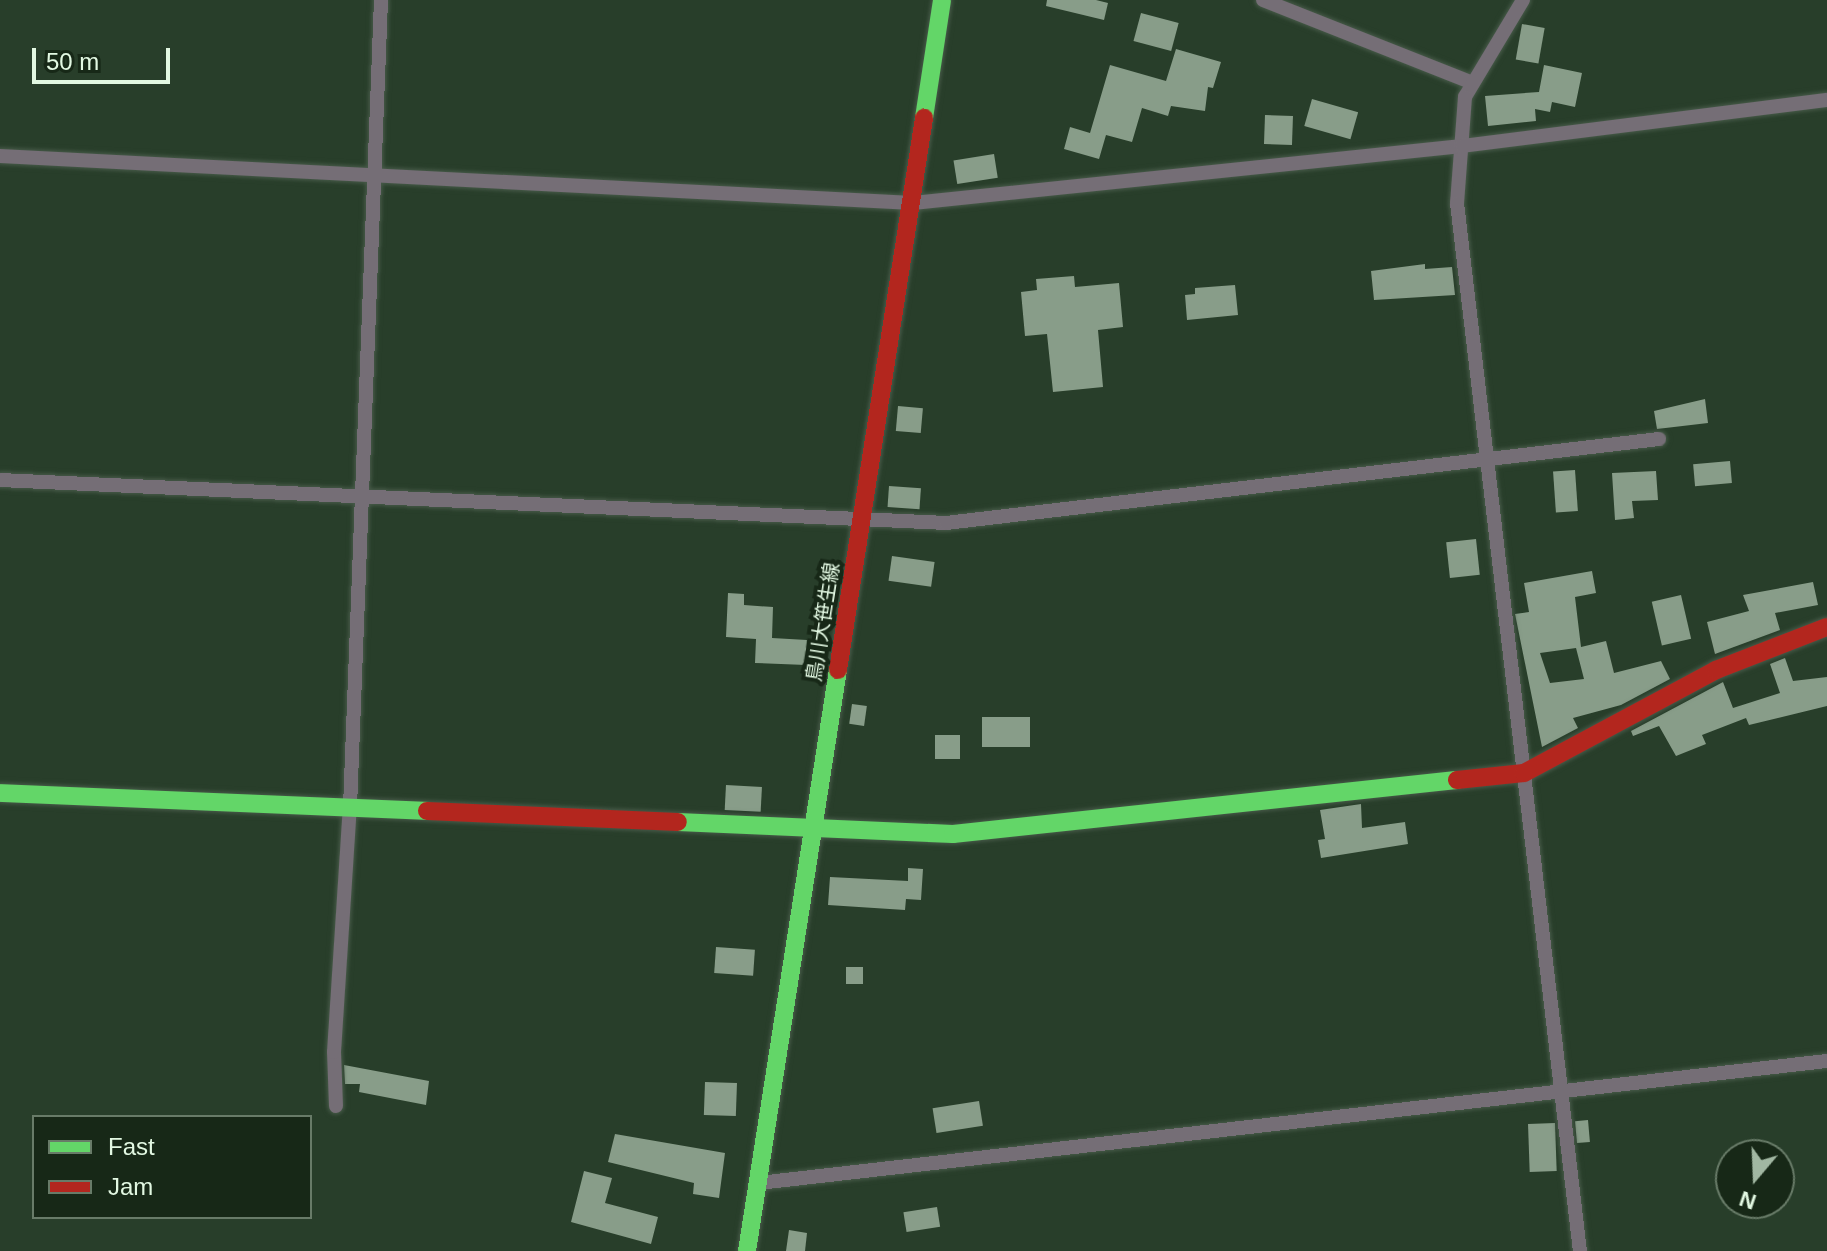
<!DOCTYPE html>
<meta charset="utf-8">
<style>
body{margin:0}
#map{position:relative;width:1827px;height:1251px;overflow:hidden;background:#283e2a;font-family:Helvetica,"Noto Sans JP",sans-serif}
div>[style]{position:absolute}
[style*='--x']{left:calc(var(--x)*1px);top:calc(var(--y)*1px);width:calc(var(--w)*1px);rotate:calc(var(--a)*1deg)}
.building>*{inset:0;background:#889d89;transform-origin:0 0}
.roads{filter:drop-shadow(0 0 2px #475a49) drop-shadow(0 0 2px #475a49)}
.street>*{height:14px;margin:-7px;padding:0 7px;transform-origin:7px;border-radius:7px;background:#756e76}
.fast>*{height:18px;margin:-9px;padding:0 9px;transform-origin:9px;border-radius:9px;background:#63d668}
.jam>*{height:18px;margin:-9px;padding:0 9px;transform-origin:9px;border-radius:9px;background:#b3261e}
span{translate:-50% -50%;white-space:nowrap;text-align:center;line-height:1.15;-webkit-text-stroke:8px #172817;paint-order:stroke}
.street-label{font-size:20px;color:#e2f8e2}
.legend{position:absolute;left:32px;top:1115px;width:280px;height:104px;box-sizing:border-box;background:#172817;border:2px solid #687b68;margin:0;padding:10px 14px;list-style:none;font-size:24px;color:#e2f8e2}
.legend li{display:flex;align-items:center;gap:16px;height:40px}
.legend b{width:40px;border:2px solid #687b68}
.north{position:absolute;left:1715px;top:1139px;width:80px;height:80px;box-sizing:border-box;background:#172817;border:2px solid #687b68;border-radius:50%;rotate:199deg;font-size:22px;font-weight:700;line-height:32px;text-align:center;color:#e2f8e2}
.north::after{content:'';display:block;margin:auto;width:28px;height:36px;background:#a1b7a2;clip-path:polygon(50% 0,100% 100%,50% 72%,0 100%)}
.scale{position:absolute;left:32px;top:48px;width:138px;height:36px;box-sizing:border-box;border:4px solid #e2f8e2;border-top:0;padding-left:10px;font-size:24px;line-height:28px;white-space:nowrap;color:#e2f8e2;-webkit-text-stroke:6px #172817;paint-order:stroke}
</style>
<div id="map">
<div class="building">
<i style="clip-path:polygon(1047px 0,1096px 0,1108px 3px,1104px 20px,1046px 6px)"></i>
<i style="left:1141px;top:13px;width:39px;height:29px;rotate:15deg"></i>
<i style="left:1522px;top:24px;width:23px;height:36px;rotate:10deg"></i>
<i style="clip-path:polygon(1176px 49px,1221px 62px,1213px 88px,1208px 87px,1205px 111px,1171px 106px,1168px 116px,1142px 108px,1132px 142px,1106px 135px,1099px 159px,1064px 149px,1070px 127px,1090px 133px,1110px 65px,1166px 81px)"></i>
<i style="clip-path:polygon(1544px 65px,1582px 73px,1575px 107px,1552px 102px,1550px 112px,1535px 109px,1536px 121px,1488px 126px,1485px 96px,1539px 92px)"></i>
<i style="left:1312px;top:99px;width:48px;height:28px;rotate:16deg"></i>
<i style="left:1265px;top:115px;width:28px;height:29px;rotate:2deg"></i>
<i style="left:994px;top:154px;width:24px;height:41px;rotate:81deg"></i>
<i style="clip-path:polygon(1425px 264px,1425px 269px,1452px 267px,1455px 295px,1374px 300px,1371px 271px)"></i>
<i style="clip-path:polygon(1074px 276px,1075px 287px,1119px 283px,1123px 327px,1098px 330px,1103px 387px,1053px 392px,1047px 334px,1025px 336px,1021px 292px,1037px 290px,1036px 279px)"></i>
<i style="clip-path:polygon(1235px 285px,1238px 315px,1187px 320px,1185px 295px,1195px 294px,1195px 288px)"></i>
<i style="clip-path:polygon(1705px 399px,1708px 423px,1657px 429px,1654px 411px)"></i>
<i style="left:898px;top:406px;width:25px;height:25px;rotate:5deg"></i>
<i style="left:1730px;top:461px;width:22px;height:37px;rotate:85deg"></i>
<i style="left:1575px;top:470px;width:41px;height:22px;rotate:86deg"></i>
<i style="clip-path:polygon(1656px 471px,1658px 500px,1632px 501px,1634px 518px,1615px 520px,1612px 473px)"></i>
<i style="left:889px;top:486px;width:32px;height:21px;rotate:4deg"></i>
<i style="left:1476px;top:539px;width:36px;height:30px;rotate:84deg"></i>
<i style="left:892px;top:556px;width:43px;height:25px;rotate:8deg"></i>
<i style="clip-path:polygon(evenodd,1592px 571px,1596px 593px,1575px 597px,1581px 647px,1606px 641px,1614px 673px,1661px 661px,1670px 679px,1621px 705px,1573px 718px,1578px 728px,1542px 747px,1515px 614px,1529px 612px,1524px 583px,1592px 571px,1576px 648px,1584px 679px,1550px 683px,1540px 653px,1576px 648px)"></i>
<i style="clip-path:polygon(1813px 582px,1818px 605px,1775px 613px,1780px 630px,1715px 654px,1707px 622px,1749px 611px,1743px 595px)"></i>
<i style="clip-path:polygon(728px 593px,744px 594px,744px 605px,773px 607px,772px 638px,807px 640px,806px 665px,755px 663px,756px 639px,726px 637px)"></i>
<i style="left:1681px;top:595px;width:45px;height:30px;rotate:77deg"></i>
<i style="clip-path:polygon(1785px 658px,1793px 681px,1827px 677px,1827px 706px,1749px 725px,1746px 718px,1702px 735px,1706px 744px,1676px 756px,1659px 726px,1633px 736px,1631px 731px,1723px 682px,1733px 708px,1780px 693px,1770px 664px)"></i>
<i style="left:852px;top:704px;width:15px;height:20px;rotate:8deg"></i>
<i style="left:982px;top:717px;width:48px;height:30px"></i>
<i style="left:935px;top:735px;width:25px;height:24px"></i>
<i style="left:726px;top:785px;width:36px;height:25px;rotate:3deg"></i>
<i style="clip-path:polygon(1361px 804px,1362px 828px,1405px 822px,1408px 844px,1321px 858px,1318px 840px,1325px 839px,1320px 810px)"></i>
<i style="clip-path:polygon(908px 868px,923px 869px,921px 900px,906px 899px,905px 910px,828px 905px,830px 877px,908px 881px)"></i>
<i style="left:716px;top:947px;width:39px;height:26px;rotate:4deg"></i>
<i style="left:846px;top:967px;width:17px;height:17px"></i>
<i style="clip-path:polygon(344px 1065px,429px 1081px,426px 1105px,359px 1092px,360px 1084px,345px 1084px)"></i>
<i style="left:705px;top:1082px;width:32px;height:33px;rotate:2deg"></i>
<i style="left:979px;top:1101px;width:25px;height:47px;rotate:81deg"></i>
<i style="left:1588px;top:1120px;width:22px;height:13px;rotate:85deg"></i>
<i style="left:1555px;top:1123px;width:48px;height:27px;rotate:88deg"></i>
<i style="clip-path:polygon(615px 1134px,725px 1153px,719px 1198px,693px 1194px,694px 1183px,608px 1162px)"></i>
<i style="clip-path:polygon(584px 1171px,612px 1178px,605px 1203px,658px 1217px,651px 1244px,571px 1222px)"></i>
<i style="left:937px;top:1207px;width:20px;height:34px;rotate:81deg"></i>
<i style="clip-path:polygon(789px 1230px,807px 1233px,805px 1251px,786px 1251px)"></i>
</div>
<div class="roads">
<div class="street">
<i style="--x:1263;--y:0;--w:223;--a:21.6"></i>
<i style="--x:1523;--y:0;--w:113;--a:120.9"></i>
<i style="--x:1465;--y:97;--w:106;--a:94.3"></i>
<i style="--x:1457;--y:203;--w:1055;--a:83.31"></i>
<i style="--x:0;--y:156;--w:914;--a:2.95"></i>
<i style="--x:913;--y:203;--w:552;--a:-5.93"></i>
<i style="--x:1462;--y:146;--w:368;--a:-7.2"></i>
<i style="--x:0;--y:480;--w:947;--a:2.6"></i>
<i style="--x:946;--y:523;--w:718;--a:-6.72"></i>
<i style="--x:336;--y:1106;--w:54;--a:-92.1"></i>
<i style="--x:334;--y:1052;--w:246;--a:-86.3"></i>
<i style="--x:350;--y:807;--w:808;--a:-87.8"></i>
<i style="--x:759;--y:1183;--w:1075;--a:-6.52"></i>
</div>
<div class="fast">
<i style="--x:924;--y:118;--w:119;--a:-81.3"></i>
<i style="--x:0;--y:793;--w:427;--a:2.4"></i>
<i style="--x:678;--y:822;--w:275;--a:2.5"></i>
<i style="--x:953;--y:834;--w:507;--a:-6.12"></i>
<i style="--x:747;--y:1251;--w:588;--a:-81.1"></i>
</div>
<div class="jam">
<i style="--x:838;--y:670;--w:559;--a:-81.14"></i>
<i style="--x:1457;--y:780;--w:67;--a:-6"></i>
<i style="--x:1524;--y:773;--w:218;--a:-28.2"></i>
<i style="--x:1716;--y:670;--w:119;--a:-21.2"></i>
<i style="--x:427;--y:811;--w:251;--a:2.5"></i>
</div>
</div>
<div class="street-label">
<span style="left:823px;top:622px;rotate:-81deg">鳥川大笹生線</span>
</div>
<ul class="legend">
<li><b style="height:10px;background:#63d668"></b>Fast</li>
<li><b style="height:10px;background:#b3261e"></b>Jam</li>
</ul>
<div class="north">N</div>
<div class="scale">50 m</div>
</div>
